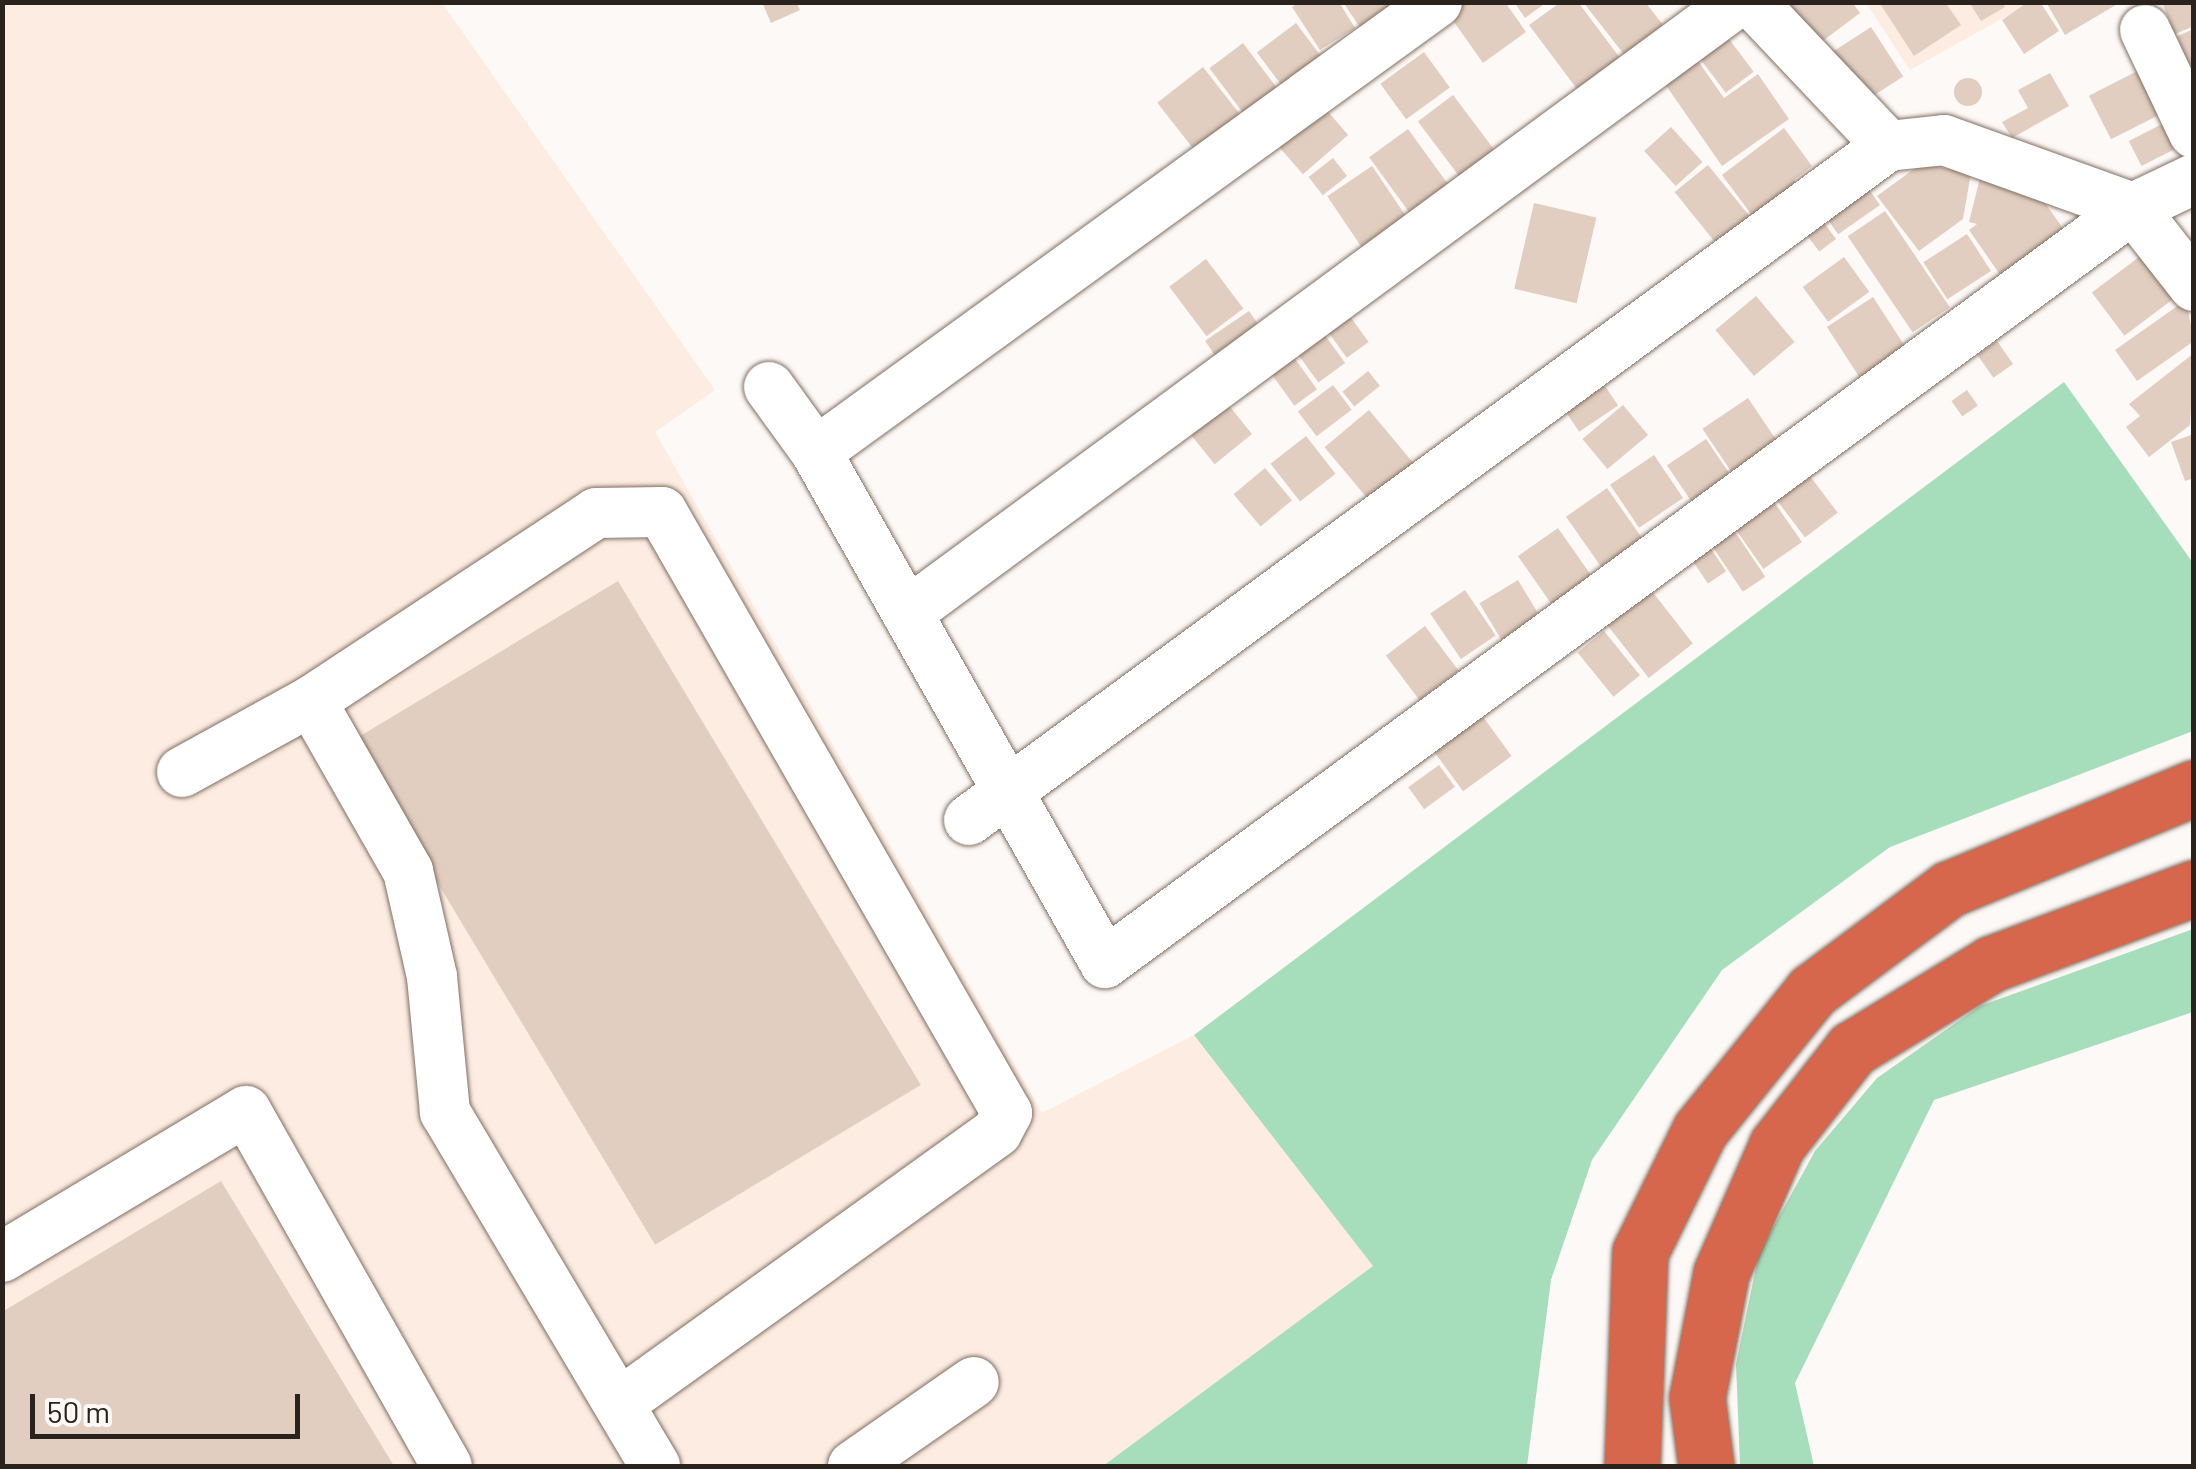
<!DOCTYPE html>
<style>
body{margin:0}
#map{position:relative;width:2196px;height:1469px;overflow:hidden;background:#fdf9f6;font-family:Barlow,sans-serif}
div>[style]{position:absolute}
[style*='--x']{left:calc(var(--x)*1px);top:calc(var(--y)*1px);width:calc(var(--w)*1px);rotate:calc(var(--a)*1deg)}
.built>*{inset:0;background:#fcece1}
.green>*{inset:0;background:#a6debc}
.building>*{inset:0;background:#e1cec0;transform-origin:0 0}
.round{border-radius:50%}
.roads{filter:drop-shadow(0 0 2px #806f62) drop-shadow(0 0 2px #806f62)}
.minor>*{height:50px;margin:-25px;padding:0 25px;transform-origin:25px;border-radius:25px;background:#fff}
.highway>*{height:55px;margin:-27.5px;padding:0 27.5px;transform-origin:27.5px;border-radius:27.5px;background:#d7674c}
span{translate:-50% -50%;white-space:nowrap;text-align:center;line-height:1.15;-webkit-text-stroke:10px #fdf9f6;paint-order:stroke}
.frame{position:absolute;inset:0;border:5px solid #29221d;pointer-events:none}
.scale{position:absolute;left:30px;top:1394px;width:270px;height:45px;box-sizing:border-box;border:5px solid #29221d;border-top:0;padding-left:12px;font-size:30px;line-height:35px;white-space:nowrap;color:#29221d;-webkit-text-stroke:8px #fdf9f6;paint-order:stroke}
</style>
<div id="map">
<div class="built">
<i style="clip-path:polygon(3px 3px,442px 3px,715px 390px,655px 432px,1042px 1113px,1194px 1035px,1374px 1266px,1103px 1466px,3px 1466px)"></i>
<i style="clip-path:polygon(1866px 3px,2030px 3px,1910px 70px)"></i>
</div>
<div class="green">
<i style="clip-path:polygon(2064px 382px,2193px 563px,2193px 731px,1890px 847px,1722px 970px,1592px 1160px,1551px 1280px,1527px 1466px,1103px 1466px,1373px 1266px,1194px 1035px)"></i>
<i style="clip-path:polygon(2193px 929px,2193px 1012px,1934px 1100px,1795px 1383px,1814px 1466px,1740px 1466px,1736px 1364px,1759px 1253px,1815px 1151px,1877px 1078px,1980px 1006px)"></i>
</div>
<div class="building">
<i style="clip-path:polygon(762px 2px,796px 2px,800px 10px,771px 23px)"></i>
<i style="clip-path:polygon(1300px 2px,1339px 2px,1355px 28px,1320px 50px,1292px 7px)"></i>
<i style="clip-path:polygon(1343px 2px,1400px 2px,1361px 29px)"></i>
<i style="clip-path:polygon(1460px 2px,1505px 2px,1526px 32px,1483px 63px,1447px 12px)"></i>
<i style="clip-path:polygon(1514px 2px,1547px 2px,1525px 18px)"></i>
<i style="clip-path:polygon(1561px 2px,1578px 2px,1623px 62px,1580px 93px,1529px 25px)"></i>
<i style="clip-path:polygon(1583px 2px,1645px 2px,1668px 31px,1630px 62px)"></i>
<i style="clip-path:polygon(1763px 2px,1852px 2px,1860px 13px,1804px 55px)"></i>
<i style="clip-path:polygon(1879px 2px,1945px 2px,1961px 25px,1914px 56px)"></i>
<i style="clip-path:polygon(1969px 2px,2002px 2px,2005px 7px,1981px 21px)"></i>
<i style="clip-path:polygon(2028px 2px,2040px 2px,2059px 31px,2024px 54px,2002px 20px)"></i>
<i style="clip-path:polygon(2046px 2px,2121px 2px,2065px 35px)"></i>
<i style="clip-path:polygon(2162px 2px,2194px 2px,2194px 26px,2175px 34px)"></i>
<i style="left:1296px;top:23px;width:50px;height:49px;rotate:53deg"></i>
<i style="left:1871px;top:27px;width:59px;height:53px;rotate:57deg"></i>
<i style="clip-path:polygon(2194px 29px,2194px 75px,2177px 36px)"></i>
<i style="left:1729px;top:39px;width:41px;height:35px;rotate:53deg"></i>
<i style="left:1243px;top:43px;width:58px;height:42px;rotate:53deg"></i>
<i style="left:1424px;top:52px;width:44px;height:54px;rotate:54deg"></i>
<i style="clip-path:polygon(1698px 61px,1724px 98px,1758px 74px,1789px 119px,1722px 166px,1665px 84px)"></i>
<i style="left:2153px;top:63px;width:49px;height:72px;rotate:63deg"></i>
<i style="left:1203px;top:67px;width:63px;height:58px;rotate:52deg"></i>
<i style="clip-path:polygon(2050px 73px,2069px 106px,2012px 138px,2002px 122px,2028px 108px,2018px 90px)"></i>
<i class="round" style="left:1954px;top:78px;width:28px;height:28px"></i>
<i style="left:1453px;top:95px;width:84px;height:44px;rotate:53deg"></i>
<i style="left:1316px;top:98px;width:49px;height:60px;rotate:49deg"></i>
<i style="left:2176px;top:117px;width:28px;height:53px;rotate:63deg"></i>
<i style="left:1671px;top:127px;width:47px;height:36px;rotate:48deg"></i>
<i style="clip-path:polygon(1784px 128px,1812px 166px,1794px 180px,1801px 189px,1757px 222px,1722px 175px)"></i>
<i style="left:1408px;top:129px;width:87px;height:48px;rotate:54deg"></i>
<i style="left:1333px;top:158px;width:23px;height:31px;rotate:52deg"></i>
<i style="clip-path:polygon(1921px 164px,1971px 173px,1963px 219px,1919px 251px,1877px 196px)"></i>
<i style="left:1708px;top:165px;width:69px;height:43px;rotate:51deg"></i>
<i style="left:1372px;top:166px;width:68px;height:54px;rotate:56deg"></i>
<i style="clip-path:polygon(1981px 174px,2033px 186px,2067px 234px,2003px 279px,1969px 230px,1977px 224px,1969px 222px)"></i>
<i style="left:1861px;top:178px;width:33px;height:51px;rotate:55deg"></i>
<i style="left:1534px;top:203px;width:64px;height:88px;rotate:13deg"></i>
<i style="left:1815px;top:211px;width:35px;height:21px;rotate:53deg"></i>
<i style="left:1885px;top:211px;width:116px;height:45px;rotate:56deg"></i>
<i style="left:1967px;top:234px;width:44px;height:52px;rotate:57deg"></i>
<i style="left:2143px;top:254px;width:54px;height:64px;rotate:53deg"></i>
<i style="left:1844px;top:257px;width:43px;height:51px;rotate:54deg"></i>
<i style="left:1206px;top:259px;width:62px;height:46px;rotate:53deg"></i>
<i style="left:1756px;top:296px;width:60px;height:53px;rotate:50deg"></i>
<i style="left:1873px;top:297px;width:64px;height:55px;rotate:57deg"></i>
<i style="clip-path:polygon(2186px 300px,2194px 341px,2137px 381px,2115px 350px)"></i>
<i style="left:1344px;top:308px;width:42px;height:27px;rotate:54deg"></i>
<i style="left:1249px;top:311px;width:22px;height:53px;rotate:56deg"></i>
<i style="left:1324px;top:334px;width:36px;height:33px;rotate:54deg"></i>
<i style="left:1997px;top:341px;width:28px;height:24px;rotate:55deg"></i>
<i style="left:1290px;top:352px;width:46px;height:28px;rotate:54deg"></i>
<i style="clip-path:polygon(2194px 353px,2190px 425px,2149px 457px,2126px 427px,2140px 416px,2129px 404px)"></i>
<i style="left:1368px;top:371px;width:19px;height:33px;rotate:51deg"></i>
<i style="left:1603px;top:383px;width:27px;height:47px;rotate:56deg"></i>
<i style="left:1333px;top:385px;width:31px;height:44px;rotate:53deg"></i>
<i style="left:1967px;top:390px;width:19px;height:19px;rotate:55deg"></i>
<i style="left:1218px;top:392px;width:54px;height:48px;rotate:51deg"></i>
<i style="left:1748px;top:398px;width:69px;height:55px;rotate:56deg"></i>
<i style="left:1623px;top:405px;width:39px;height:53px;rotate:50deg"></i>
<i style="left:1369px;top:410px;width:72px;height:58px;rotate:50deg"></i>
<i style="clip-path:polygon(2194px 434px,2194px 478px,2185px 481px,2171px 442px)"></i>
<i style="left:1306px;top:436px;width:48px;height:45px;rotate:52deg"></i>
<i style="left:1706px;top:439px;width:52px;height:47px;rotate:56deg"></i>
<i style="left:1654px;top:455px;width:52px;height:53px;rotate:56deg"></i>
<i style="left:1265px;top:468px;width:42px;height:41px;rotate:50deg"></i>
<i style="left:1810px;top:476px;width:46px;height:41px;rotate:53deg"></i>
<i style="left:1607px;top:488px;width:66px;height:50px;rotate:55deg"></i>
<i style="left:1767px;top:492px;width:61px;height:47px;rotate:55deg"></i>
<i style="left:1725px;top:517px;width:72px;height:27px;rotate:56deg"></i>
<i style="left:1558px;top:528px;width:62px;height:49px;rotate:55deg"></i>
<i style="left:1701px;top:534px;width:45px;height:22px;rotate:56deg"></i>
<i style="left:1518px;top:580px;width:47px;height:45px;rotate:59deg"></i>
<i style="left:618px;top:581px;width:588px;height:310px;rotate:59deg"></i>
<i style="left:1465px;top:590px;width:55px;height:42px;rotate:56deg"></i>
<i style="left:1651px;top:590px;width:68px;height:56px;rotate:52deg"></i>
<i style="left:1425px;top:626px;width:56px;height:49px;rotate:53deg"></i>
<i style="left:1604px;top:631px;width:57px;height:34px;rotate:51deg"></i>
<i style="left:1481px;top:714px;width:52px;height:60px;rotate:54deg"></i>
<i style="left:1439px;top:765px;width:27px;height:38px;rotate:54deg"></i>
<i style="clip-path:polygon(221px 1181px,394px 1466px,2px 1466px,2px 1312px)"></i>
</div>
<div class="roads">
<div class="minor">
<i style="--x:1752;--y:2;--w:198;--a:46.6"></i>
<i style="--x:2145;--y:30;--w:114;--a:64.6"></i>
<i style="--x:769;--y:387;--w:80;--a:54.1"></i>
<i style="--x:816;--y:452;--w:587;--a:60.51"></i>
<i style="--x:1105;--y:963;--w:1275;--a:-36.29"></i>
<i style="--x:2133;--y:208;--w:68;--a:-25.4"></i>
<i style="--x:816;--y:452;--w:767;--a:-35.93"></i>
<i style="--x:907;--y:613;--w:1031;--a:-36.36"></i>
<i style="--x:311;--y:701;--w:196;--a:60.3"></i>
<i style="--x:408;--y:871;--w:109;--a:77.2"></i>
<i style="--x:432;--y:977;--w:136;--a:84.5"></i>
<i style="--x:445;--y:1112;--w:412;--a:59.3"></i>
<i style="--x:182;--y:772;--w:147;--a:-28.8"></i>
<i style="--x:311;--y:701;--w:341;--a:-33.4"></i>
<i style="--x:596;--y:513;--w:66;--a:-0.9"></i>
<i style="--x:662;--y:512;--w:693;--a:60.14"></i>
<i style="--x:1007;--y:1113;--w:21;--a:118"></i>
<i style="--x:997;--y:1132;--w:464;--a:144.3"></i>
<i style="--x:969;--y:820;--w:1140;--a:-36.26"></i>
<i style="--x:1888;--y:146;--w:56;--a:-6.1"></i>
<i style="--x:1944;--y:140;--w:201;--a:19.8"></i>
<i style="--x:2133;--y:208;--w:99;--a:52"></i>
<i style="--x:2;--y:1257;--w:284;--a:-30.9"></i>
<i style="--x:246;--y:1111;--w:408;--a:60.5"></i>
<i style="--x:853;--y:1466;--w:147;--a:-34.8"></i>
</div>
<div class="highway">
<i style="--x:1632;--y:1466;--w:214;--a:-87.9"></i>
<i style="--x:1640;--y:1252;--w:136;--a:-63.8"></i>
<i style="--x:1700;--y:1130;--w:179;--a:-51.1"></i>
<i style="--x:1812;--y:991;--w:171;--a:-36.7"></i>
<i style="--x:1949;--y:889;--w:265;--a:-22.4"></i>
<i style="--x:1706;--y:1466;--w:69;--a:-97.5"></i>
<i style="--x:1697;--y:1398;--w:127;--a:-79.1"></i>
<i style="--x:1721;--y:1273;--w:140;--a:-66.4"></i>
<i style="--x:1777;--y:1145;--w:122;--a:-52"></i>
<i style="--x:1852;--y:1049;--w:163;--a:-31.4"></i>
<i style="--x:1991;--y:964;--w:217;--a:-20.5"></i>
</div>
</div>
<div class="frame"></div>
<div class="scale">50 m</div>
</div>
